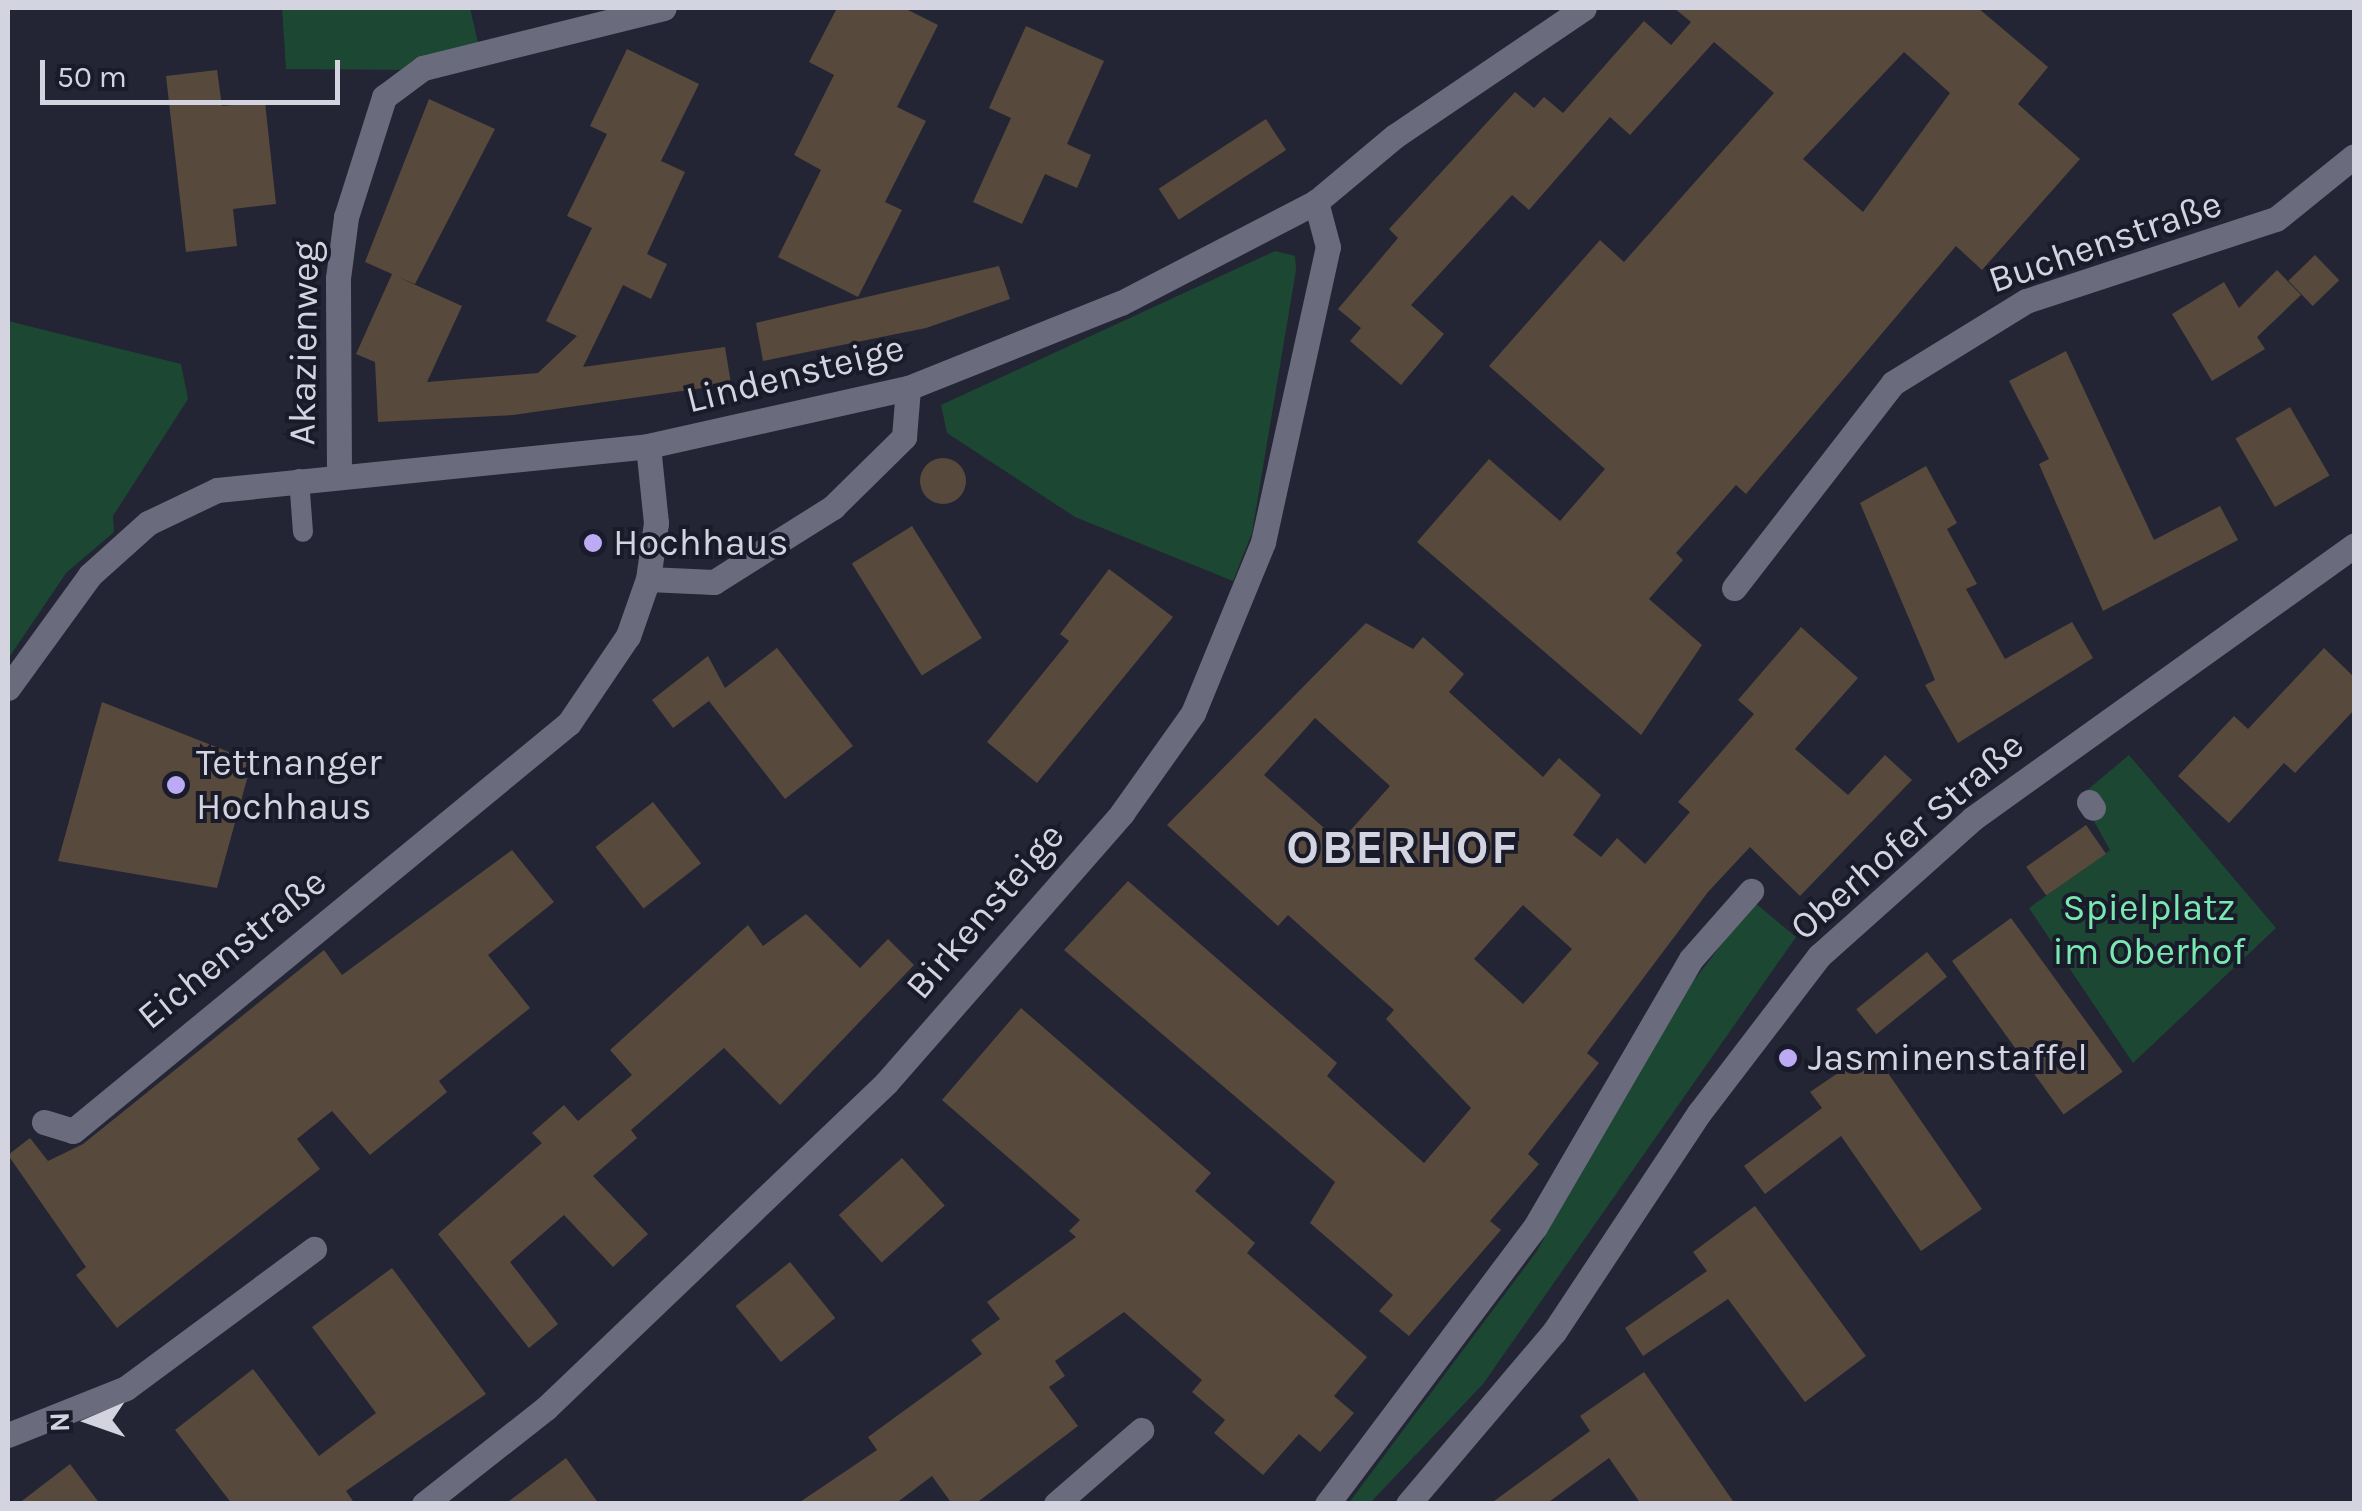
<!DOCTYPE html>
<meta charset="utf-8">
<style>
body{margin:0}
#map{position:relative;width:2362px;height:1511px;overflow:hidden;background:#232534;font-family:Karla,sans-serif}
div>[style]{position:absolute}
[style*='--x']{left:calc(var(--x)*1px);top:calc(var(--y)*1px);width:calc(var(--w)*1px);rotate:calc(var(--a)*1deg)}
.green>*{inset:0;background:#1c4732}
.building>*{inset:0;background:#57493b;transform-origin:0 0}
.round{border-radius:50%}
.lane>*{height:20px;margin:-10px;padding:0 10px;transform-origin:10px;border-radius:10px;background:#6a6c7e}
.street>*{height:25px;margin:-12.5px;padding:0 12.5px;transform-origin:12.5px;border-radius:12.5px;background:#6a6c7e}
.dots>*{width:28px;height:28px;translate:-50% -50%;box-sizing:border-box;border:5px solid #1a1b2a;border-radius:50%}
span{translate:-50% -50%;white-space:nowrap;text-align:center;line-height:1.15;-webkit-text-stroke:8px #1a1b2a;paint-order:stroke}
.street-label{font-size:38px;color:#d3d4df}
.poi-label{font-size:38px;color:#d3d4df}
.left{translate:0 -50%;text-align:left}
.park-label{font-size:38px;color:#7ae9b1}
.district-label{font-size:48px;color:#d3d4df;font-weight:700;letter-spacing:2.5px}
.frame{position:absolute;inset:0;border:10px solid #d3d4df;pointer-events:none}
.north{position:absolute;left:40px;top:1371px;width:100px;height:100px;-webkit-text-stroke:8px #1a1b2a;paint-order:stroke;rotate:268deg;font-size:28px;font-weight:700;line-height:40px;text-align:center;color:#d3d4df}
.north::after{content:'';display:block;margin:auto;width:35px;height:45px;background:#d3d4df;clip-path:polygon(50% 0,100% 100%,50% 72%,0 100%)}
.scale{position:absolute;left:40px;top:60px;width:300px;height:45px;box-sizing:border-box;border:5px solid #d3d4df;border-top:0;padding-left:12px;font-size:30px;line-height:35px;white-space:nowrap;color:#d3d4df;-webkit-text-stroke:8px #1a1b2a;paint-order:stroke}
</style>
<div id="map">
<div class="green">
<i style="clip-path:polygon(282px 8px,470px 8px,481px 56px,424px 70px,286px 69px)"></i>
<i style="clip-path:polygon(1275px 251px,1295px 256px,1296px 270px,1252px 533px,1233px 581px,1075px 517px,947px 433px,941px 405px)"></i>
<i style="clip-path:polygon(8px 321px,181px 364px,188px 399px,113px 516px,114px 532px,66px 573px,8px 659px)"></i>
<i style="clip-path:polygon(2129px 755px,2276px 928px,2133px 1063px,2029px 908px,2110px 850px,2080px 796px)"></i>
<i style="clip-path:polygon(1754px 902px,1796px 937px,1483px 1384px,1370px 1503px,1348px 1504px,1537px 1251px,1659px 1026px)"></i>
</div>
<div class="building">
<i style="clip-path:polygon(837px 8px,904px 8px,938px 25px,897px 107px,926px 121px,885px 202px,902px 210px,858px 297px,778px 257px,821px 170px,794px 155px,834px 75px,809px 62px)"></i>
<i style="clip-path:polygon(evenodd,1674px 8px,1978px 8px,2048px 67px,2018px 104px,2080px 159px,1982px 270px,1956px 246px,1746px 494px,1736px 485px,1676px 553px,1683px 560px,1649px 599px,1702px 645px,1641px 735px,1417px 542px,1489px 459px,1560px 521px,1605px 469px,1489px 366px,1600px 240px,1624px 262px,1774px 93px,1714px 42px,1630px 135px,1610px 117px,1529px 210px,1512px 195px,1411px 305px,1444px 334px,1401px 385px,1350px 341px,1361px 328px,1338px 309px,1398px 238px,1389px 229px,1515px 92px,1534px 108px,1544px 97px,1563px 113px,1644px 21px,1671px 45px,1691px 22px,1674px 8px,1904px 52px,1950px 93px,1863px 212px,1803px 159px,1904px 52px)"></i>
<i style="clip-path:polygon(1026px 26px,1104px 61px,1067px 144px,1091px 155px,1077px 188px,1045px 174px,1022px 224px,973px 202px,1011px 118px,989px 108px)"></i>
<i style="clip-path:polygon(627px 49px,699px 84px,661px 161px,685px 172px,647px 254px,667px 264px,651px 299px,623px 285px,583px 367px,725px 347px,731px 384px,513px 415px,378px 422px,375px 362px,356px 354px,392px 274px,365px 262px,429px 99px,495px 129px,415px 284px,398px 277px,462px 306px,427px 382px,538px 373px,577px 336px,546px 321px,592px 228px,567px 216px,607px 134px,590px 126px)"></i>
<i style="clip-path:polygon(217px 70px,222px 106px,265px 102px,276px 204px,233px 209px,237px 246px,186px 252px,166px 76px)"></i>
<i style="left:1266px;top:119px;width:37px;height:128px;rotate:57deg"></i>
<i style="left:2315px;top:255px;width:35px;height:37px;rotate:46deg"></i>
<i style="clip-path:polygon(999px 266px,1010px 299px,926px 328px,763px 361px,756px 323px)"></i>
<i style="clip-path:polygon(2277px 270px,2301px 295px,2257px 337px,2265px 349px,2212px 381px,2172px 314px,2224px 282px,2239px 308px)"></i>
<i style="clip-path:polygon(2066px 351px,2154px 540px,2220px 506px,2238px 540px,2103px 611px,2039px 464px,2049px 459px,2009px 381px)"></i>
<i style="left:2290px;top:407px;width:79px;height:63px;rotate:60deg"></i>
<i class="round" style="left:920px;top:458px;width:46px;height:46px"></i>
<i style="clip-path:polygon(1926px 466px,1957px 523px,1947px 529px,1977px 584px,1966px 589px,2005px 659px,2072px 622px,2093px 658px,1958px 743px,1925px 685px,1935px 680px,1860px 503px)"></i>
<i style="left:912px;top:526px;width:132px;height:71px;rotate:58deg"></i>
<i style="clip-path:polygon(1109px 569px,1173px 617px,1037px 783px,987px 742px,1069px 641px,1060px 634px)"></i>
<i style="clip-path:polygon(evenodd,1366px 623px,1413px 649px,1423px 637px,1464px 674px,1449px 692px,1543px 777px,1559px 758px,1601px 795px,1573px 835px,1601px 857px,1617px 838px,1645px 864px,1690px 812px,1678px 802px,1754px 714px,1738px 700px,1801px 627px,1858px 678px,1795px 749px,1848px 795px,1885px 755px,1912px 780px,1800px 896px,1750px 847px,1708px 892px,1587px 1053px,1599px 1063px,1528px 1154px,1539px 1164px,1490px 1221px,1501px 1230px,1409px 1336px,1379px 1311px,1393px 1295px,1310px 1223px,1335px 1182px,1064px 950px,1128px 881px,1337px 1063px,1327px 1076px,1424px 1163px,1471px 1108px,1386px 1019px,1394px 1010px,1288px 915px,1278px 926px,1167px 825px,1366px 623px,1315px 718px,1390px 786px,1340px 842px,1264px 775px,1315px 718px,1366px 623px,1523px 905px,1572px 949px,1523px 1004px,1474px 959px,1523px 905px)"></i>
<i style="clip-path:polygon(777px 648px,853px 746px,785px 799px,709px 701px,673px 728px,652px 700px,708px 656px,725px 688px)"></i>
<i style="clip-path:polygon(2324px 648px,2354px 677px,2354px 710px,2295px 773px,2284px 763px,2229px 823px,2178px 776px,2234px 716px,2248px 729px)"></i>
<i style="clip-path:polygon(102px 702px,252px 761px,217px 888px,58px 861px)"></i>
<i style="left:653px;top:802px;width:78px;height:73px;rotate:52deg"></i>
<i style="left:2086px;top:825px;width:35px;height:73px;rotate:55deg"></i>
<i style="clip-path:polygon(512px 850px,554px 902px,488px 955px,530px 1008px,439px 1081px,447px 1092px,370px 1155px,332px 1111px,297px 1139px,320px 1169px,117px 1328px,76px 1275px,86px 1267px,8px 1155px,30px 1138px,48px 1161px,83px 1144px,324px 950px,342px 975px)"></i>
<i style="clip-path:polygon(806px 914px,860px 968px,888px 939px,914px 965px,780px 1105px,724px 1048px,631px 1130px,637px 1138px,593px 1176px,648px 1234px,613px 1267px,564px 1215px,510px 1262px,558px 1324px,529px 1348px,438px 1234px,542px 1143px,532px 1133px,564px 1105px,578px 1121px,632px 1075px,610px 1050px,748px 925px,763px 946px)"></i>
<i style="left:2011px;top:918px;width:190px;height:73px;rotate:54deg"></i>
<i style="left:1927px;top:952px;width:32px;height:91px;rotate:51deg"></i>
<i style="clip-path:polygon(1021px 1008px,1211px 1173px,1195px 1191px,1255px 1243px,1247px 1253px,1367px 1357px,1334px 1396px,1354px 1413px,1320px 1452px,1299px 1434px,1263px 1475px,1214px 1433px,1225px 1420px,1192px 1392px,1202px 1380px,1124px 1312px,1055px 1361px,1065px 1376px,1049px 1387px,1078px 1426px,975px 1504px,952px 1504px,932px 1476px,895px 1504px,797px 1504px,877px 1450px,868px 1437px,982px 1354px,971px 1340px,1000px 1319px,987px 1302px,1076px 1237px,1069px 1231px,1080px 1220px,942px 1100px)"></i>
<i style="clip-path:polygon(1872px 1050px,1982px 1209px,1921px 1251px,1841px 1136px,1765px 1194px,1744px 1166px,1822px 1108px,1810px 1092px)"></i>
<i style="left:902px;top:1158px;width:64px;height:85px;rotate:48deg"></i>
<i style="clip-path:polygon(1755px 1206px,1866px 1356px,1805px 1402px,1728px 1299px,1643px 1356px,1625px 1328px,1707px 1271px,1693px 1252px)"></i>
<i style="left:790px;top:1262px;width:72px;height:70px;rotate:51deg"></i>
<i style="clip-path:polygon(392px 1268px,486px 1394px,346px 1491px,355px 1504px,232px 1504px,175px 1430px,253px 1369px,319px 1456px,376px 1413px,312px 1327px)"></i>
<i style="clip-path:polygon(1644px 1372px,1735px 1504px,1641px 1504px,1609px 1458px,1546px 1504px,1490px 1504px,1590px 1431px,1580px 1416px)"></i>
<i style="clip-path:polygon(566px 1458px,599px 1504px,505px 1504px)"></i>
<i style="clip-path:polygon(70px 1464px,100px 1504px,18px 1504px)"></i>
</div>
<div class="lane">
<i style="--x:299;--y:479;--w:53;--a:85.7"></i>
</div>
<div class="street">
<i style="--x:339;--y:475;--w:197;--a:-90.3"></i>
<i style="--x:338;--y:278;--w:62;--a:-82.5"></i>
<i style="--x:346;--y:217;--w:126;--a:-72.4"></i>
<i style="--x:384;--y:97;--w:49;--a:-36.6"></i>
<i style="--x:423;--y:68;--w:248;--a:-14"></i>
<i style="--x:648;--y:579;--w:66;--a:2.6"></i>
<i style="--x:714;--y:582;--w:141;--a:-32.2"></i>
<i style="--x:833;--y:507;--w:100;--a:-44.6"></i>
<i style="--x:904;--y:437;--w:49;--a:-85.3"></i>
<i style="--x:1734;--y:588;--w:259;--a:-52.2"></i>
<i style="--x:1893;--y:383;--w:156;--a:-31.7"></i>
<i style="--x:2026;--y:301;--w:263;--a:-18.2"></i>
<i style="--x:2276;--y:219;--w:100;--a:-38.9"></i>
<i style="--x:8;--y:688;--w:140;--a:-54"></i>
<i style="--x:90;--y:575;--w:78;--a:-41.9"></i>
<i style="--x:148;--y:523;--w:76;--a:-25.6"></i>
<i style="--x:217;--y:490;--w:433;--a:-5.8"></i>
<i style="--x:648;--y:446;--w:266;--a:-12.6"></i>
<i style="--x:908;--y:388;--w:229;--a:-21.8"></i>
<i style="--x:1121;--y:303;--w:220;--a:-27.4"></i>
<i style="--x:1316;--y:202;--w:103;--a:-39.9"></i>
<i style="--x:1395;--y:136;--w:228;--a:-34.1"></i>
<i style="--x:2089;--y:802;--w:7;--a:56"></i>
<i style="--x:44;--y:1122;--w:30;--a:17"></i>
<i style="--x:73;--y:1131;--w:642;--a:-39.44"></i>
<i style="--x:569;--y:723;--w:105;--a:-55.9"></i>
<i style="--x:628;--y:636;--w:60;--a:-70.7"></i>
<i style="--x:648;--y:579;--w:57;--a:-81.9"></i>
<i style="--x:656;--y:523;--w:77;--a:-95.9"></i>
<i style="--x:8;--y:1435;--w:127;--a:-21.7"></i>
<i style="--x:126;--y:1388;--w:234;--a:-36.5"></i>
<i style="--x:424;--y:1504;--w:155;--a:-38.2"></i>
<i style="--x:546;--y:1408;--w:470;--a:-43.7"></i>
<i style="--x:886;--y:1083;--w:359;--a:-48.8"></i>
<i style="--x:1122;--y:813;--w:123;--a:-54.6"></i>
<i style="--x:1193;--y:713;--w:185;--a:-67.7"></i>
<i style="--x:1263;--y:542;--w:302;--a:-77.6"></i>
<i style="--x:1328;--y:247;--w:47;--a:-104.9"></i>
<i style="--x:1056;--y:1504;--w:113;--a:-41"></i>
<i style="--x:1327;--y:1504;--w:346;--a:-53.1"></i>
<i style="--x:1535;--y:1227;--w:310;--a:-59.8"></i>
<i style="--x:1691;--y:959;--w:91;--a:-48.6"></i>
<i style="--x:1408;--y:1504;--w:226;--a:-49.7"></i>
<i style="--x:1554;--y:1332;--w:263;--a:-56.5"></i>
<i style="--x:1699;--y:1113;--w:198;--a:-52.6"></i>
<i style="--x:1819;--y:956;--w:205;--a:-41.8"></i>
<i style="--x:1972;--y:819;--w:470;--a:-35.6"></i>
</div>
<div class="dots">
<i style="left:593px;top:543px;background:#bcaaf5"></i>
<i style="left:176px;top:785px;background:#bcaaf5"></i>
<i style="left:1788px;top:1058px;background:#bcaaf5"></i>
</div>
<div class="street-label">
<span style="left:2105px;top:242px;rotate:-19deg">Buchenstraße</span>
<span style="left:304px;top:343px;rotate:-89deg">Akazienweg</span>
<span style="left:795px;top:374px;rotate:-14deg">Lindensteige</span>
<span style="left:1907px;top:836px;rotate:-41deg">Oberhofer Straße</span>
<span style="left:985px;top:911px;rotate:-49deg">Birkensteige</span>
<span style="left:232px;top:949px;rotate:-39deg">Eichenstraße</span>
</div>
<div class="poi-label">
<span class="left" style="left:613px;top:543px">Hochhaus</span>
<span class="left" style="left:196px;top:785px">Tettnanger<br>Hochhaus</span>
<span class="left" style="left:1808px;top:1058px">Jasminenstaffel</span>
</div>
<div class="park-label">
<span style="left:2149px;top:930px">Spielplatz<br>im Oberhof</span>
</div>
<div class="district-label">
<span style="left:1403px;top:848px">OBERHOF</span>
</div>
<div class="frame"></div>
<div class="north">N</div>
<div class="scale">50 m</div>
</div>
